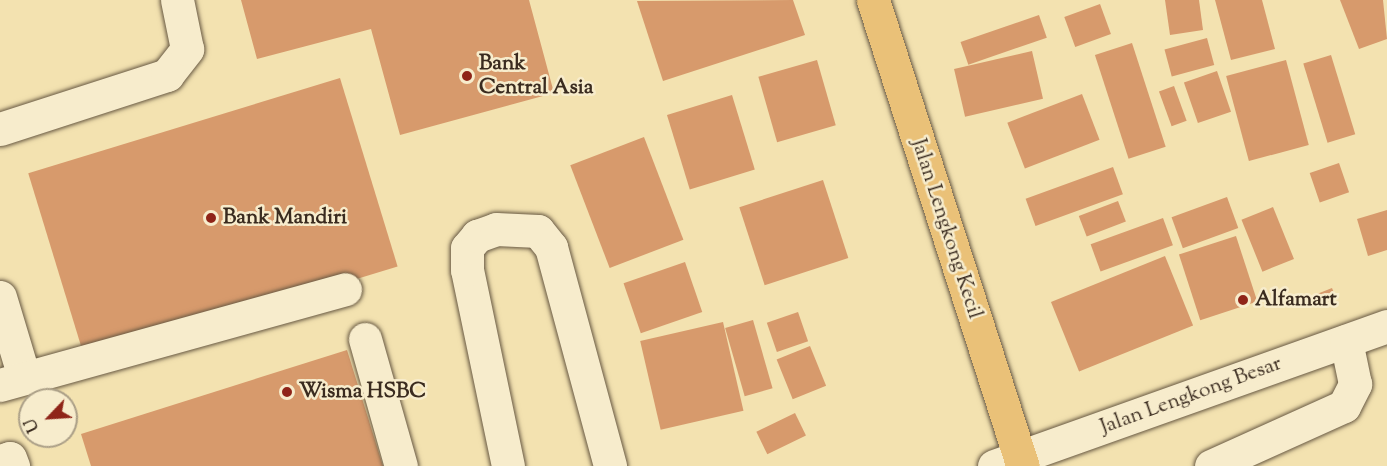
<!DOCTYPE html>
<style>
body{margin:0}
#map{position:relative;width:1387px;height:466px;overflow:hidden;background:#f3e2b0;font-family:"Sorts Mill Goudy",serif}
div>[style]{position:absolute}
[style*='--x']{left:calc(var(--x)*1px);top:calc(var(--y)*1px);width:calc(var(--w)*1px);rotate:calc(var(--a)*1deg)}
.building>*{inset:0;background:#d79a6c;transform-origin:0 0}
.roads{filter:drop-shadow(0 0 2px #685943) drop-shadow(0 0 2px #685943)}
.minor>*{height:33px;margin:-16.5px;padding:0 16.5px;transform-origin:16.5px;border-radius:16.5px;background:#f7eccc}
.major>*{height:33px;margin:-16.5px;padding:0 16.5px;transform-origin:16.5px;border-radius:16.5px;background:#eac178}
.dots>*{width:16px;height:16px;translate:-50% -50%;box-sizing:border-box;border:3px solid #f7eccc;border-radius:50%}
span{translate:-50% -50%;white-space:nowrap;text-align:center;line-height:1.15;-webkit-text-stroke:5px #f7eccc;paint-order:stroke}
.poi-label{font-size:21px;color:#3a2b1f;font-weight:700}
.left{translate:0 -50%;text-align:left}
.street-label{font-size:21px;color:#3a2b1f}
.north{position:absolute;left:18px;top:388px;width:60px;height:60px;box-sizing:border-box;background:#f7eccc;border:2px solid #ab9f87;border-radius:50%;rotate:245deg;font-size:16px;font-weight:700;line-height:24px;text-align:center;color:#3a2b1f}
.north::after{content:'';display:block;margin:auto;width:21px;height:27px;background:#8f2418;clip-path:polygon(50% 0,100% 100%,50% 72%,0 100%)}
</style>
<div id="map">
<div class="building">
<i style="clip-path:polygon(241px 0,529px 0,554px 93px,400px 135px,371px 29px,257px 59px)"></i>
<i style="clip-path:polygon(793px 0,805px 35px,663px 81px,637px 1px)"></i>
<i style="clip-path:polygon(1165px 0,1199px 0,1203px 30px,1170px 35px)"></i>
<i style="clip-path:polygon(1215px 0,1262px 0,1275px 49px,1231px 60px)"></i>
<i style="clip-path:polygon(1340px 0,1383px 0,1387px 39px,1359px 49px)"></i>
<i style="left:1100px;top:4px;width:32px;height:38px;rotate:70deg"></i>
<i style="left:1039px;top:15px;width:24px;height:83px;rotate:71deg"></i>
<i style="left:1207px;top:38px;width:28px;height:44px;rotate:75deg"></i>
<i style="left:1132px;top:43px;width:109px;height:39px;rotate:72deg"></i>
<i style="left:1032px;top:51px;width:49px;height:80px;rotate:77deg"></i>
<i style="left:1331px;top:55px;width:83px;height:29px;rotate:73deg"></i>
<i style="left:817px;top:60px;width:68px;height:61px;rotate:74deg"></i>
<i style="left:1286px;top:60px;width:88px;height:62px;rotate:75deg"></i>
<i style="left:1217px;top:71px;width:43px;height:35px;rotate:71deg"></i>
<i style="left:340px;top:78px;width:197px;height:326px;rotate:73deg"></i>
<i style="left:1174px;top:86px;width:37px;height:16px;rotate:70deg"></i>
<i style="left:1082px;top:94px;width:49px;height:80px;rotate:69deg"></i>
<i style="left:732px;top:95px;width:78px;height:68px;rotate:73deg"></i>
<i style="left:644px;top:137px;width:110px;height:79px;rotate:69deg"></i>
<i style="left:1339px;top:163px;width:31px;height:31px;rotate:71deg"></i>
<i style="left:1113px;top:167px;width:29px;height:93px;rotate:70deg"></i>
<i style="left:823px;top:180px;width:82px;height:88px;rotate:72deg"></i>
<i style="left:1227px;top:197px;width:33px;height:59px;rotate:70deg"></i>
<i style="left:1118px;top:201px;width:22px;height:42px;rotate:69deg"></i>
<i style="left:1273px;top:207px;width:56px;height:34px;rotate:68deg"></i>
<i style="clip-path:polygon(1387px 210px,1387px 250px,1368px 256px,1357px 219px)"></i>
<i style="left:1163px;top:218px;width:29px;height:77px;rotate:70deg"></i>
<i style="left:1236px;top:236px;width:69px;height:60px;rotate:72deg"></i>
<i style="left:1165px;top:256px;width:75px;height:123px;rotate:68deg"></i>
<i style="left:685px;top:262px;width:53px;height:65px;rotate:71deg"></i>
<i style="left:1332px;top:288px;width:11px;height:23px;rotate:68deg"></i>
<i style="left:798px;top:312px;width:31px;height:33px;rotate:71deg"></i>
<i style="left:753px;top:320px;width:71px;height:29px;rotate:74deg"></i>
<i style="left:723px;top:322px;width:91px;height:85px;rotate:77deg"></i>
<i style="left:810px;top:346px;width:43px;height:36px;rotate:68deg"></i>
<i style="clip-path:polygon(347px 350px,383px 466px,91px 466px,81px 434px)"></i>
<i style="left:795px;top:413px;width:25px;height:43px;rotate:64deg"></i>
</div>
<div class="roads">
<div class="minor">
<i style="--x:0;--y:129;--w:176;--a:-17.9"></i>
<i style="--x:167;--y:75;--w:33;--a:-52"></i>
<i style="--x:187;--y:49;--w:50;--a:-101.5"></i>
<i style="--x:0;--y:297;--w:84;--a:73.3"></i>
<i style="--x:365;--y:339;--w:132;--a:74.2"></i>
<i style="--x:0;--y:385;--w:358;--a:-15.5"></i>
<i style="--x:0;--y:461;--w:10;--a:-17"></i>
<i style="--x:10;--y:458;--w:9;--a:69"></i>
<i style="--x:508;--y:466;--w:200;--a:-101.8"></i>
<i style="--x:467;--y:270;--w:22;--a:-90"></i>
<i style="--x:467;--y:248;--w:16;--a:-50"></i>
<i style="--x:477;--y:236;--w:20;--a:-20"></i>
<i style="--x:496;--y:229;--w:42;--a:2.7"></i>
<i style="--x:538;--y:231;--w:21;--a:51"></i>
<i style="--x:551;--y:247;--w:227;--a:74.9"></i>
<i style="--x:994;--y:466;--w:417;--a:-19.6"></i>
<i style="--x:1211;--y:466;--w:146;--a:-24.3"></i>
<i style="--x:1344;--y:406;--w:25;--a:-63"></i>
<i style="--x:1355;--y:384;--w:44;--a:-101.8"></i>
</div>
<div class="major">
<i style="--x:873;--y:0;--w:490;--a:72.2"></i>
</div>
</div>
<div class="dots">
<i style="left:467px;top:76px;background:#8f2418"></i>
<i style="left:211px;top:218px;background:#8f2418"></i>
<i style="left:1243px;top:300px;background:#8f2418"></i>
<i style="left:287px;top:392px;background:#8f2418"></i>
</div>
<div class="poi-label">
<span class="left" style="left:479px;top:76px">Bank<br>Central Asia</span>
<span class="left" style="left:223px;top:218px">Bank Mandiri</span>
<span class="left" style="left:1255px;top:300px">Alfamart</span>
<span class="left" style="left:299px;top:392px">Wisma HSBC</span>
</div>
<div class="street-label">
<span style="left:946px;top:229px;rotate:72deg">Jalan Lengkong Kecil</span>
<span style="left:1191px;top:396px;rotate:-20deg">Jalan Lengkong Besar</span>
</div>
<div class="north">U</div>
</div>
